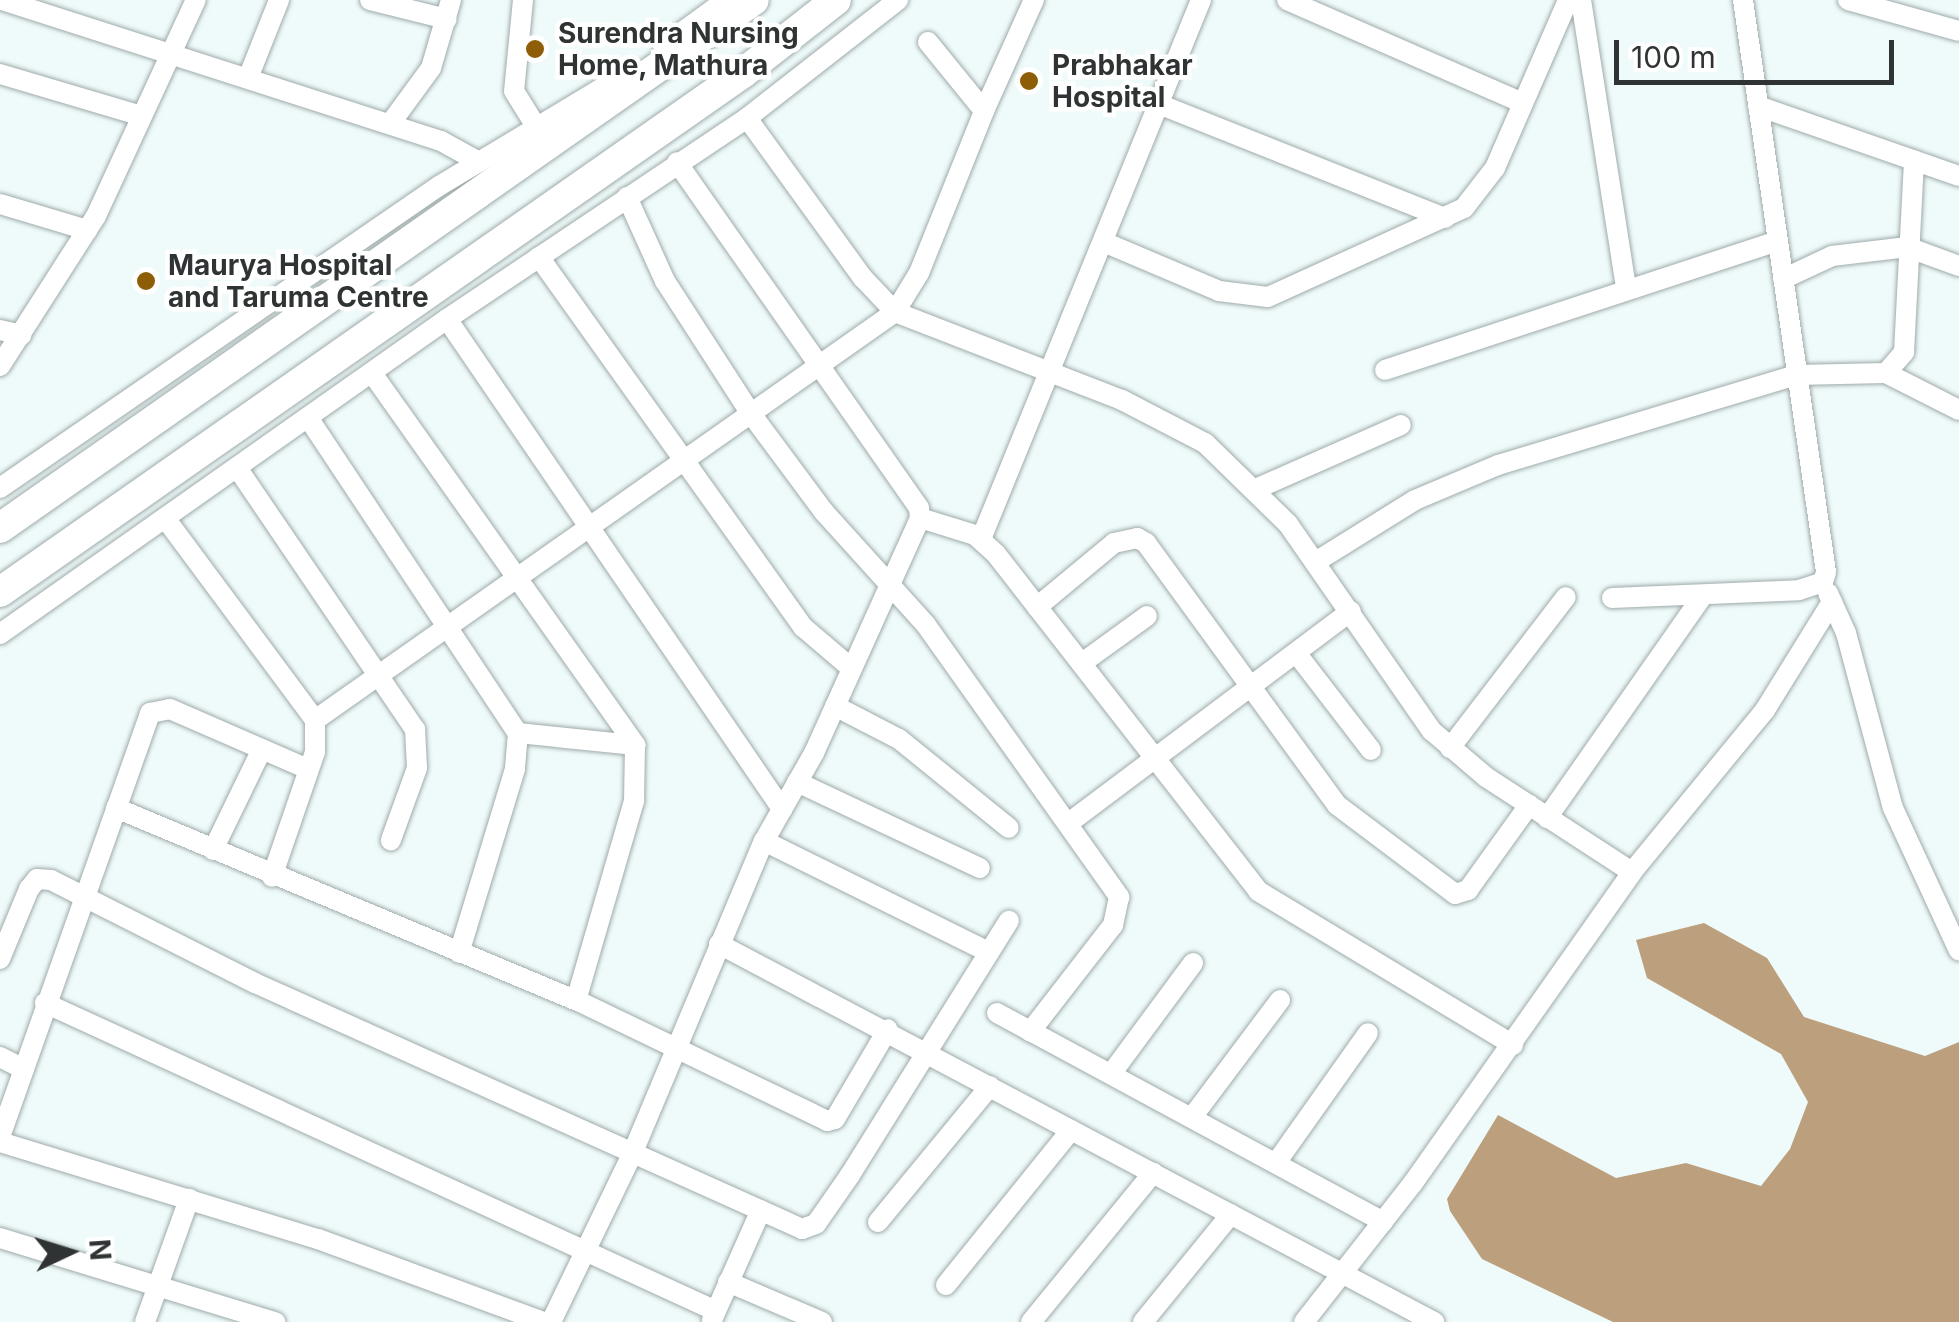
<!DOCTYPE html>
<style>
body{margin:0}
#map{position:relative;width:1959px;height:1322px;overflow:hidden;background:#effbfa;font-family:Inter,sans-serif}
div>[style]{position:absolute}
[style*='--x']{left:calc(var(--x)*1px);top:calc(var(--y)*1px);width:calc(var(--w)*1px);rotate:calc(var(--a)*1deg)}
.water>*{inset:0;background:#bc9f7c}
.roads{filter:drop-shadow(0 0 2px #9faaaa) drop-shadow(0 0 2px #9faaaa)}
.minor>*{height:20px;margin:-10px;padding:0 10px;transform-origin:10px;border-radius:10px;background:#fff}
.highway>*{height:30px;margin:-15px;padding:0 15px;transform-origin:15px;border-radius:15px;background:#fff}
.dots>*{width:28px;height:28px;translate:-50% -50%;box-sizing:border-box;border:5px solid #fff;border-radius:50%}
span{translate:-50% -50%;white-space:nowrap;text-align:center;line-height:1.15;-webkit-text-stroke:9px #fff;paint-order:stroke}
.poi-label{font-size:28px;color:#2f3333;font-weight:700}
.left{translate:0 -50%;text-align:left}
.north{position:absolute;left:20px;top:1202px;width:100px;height:100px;-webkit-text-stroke:8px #fff;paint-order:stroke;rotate:86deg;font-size:28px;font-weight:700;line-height:40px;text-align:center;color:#2f3333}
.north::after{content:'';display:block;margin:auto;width:35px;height:45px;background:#2f3333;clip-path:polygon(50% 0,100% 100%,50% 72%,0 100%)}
.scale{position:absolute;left:1614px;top:40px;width:280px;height:45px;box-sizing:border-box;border:5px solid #2f3333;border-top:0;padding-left:12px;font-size:30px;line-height:35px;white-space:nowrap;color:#2f3333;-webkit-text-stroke:8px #fff;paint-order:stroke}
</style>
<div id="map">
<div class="water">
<i style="clip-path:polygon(1704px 923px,1767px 958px,1804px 1017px,1925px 1056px,1959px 1042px,1959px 1322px,1613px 1322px,1482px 1259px,1450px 1211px,1447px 1199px,1498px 1115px,1616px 1178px,1686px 1163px,1761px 1186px,1790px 1149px,1808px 1102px,1781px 1054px,1647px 978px,1636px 940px)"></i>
</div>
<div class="roads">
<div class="minor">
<i style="--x:2;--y:0;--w:461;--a:17.8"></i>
<i style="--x:441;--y:141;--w:43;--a:28.9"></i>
<i style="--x:370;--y:0;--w:79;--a:13.9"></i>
<i style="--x:523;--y:0;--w:91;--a:95.6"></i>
<i style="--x:514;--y:91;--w:44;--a:58.1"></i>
<i style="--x:1287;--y:0;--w:257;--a:23.6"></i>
<i style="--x:1581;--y:0;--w:292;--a:81.1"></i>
<i style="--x:1848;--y:0;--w:115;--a:15.6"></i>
<i style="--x:928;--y:42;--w:89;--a:50.9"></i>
<i style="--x:984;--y:111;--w:122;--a:-65.8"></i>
<i style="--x:663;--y:46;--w:78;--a:-36.1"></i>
<i style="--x:0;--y:74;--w:148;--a:16.5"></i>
<i style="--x:248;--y:78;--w:84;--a:-68.3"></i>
<i style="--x:1156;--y:103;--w:311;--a:21.7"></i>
<i style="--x:1758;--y:106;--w:213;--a:19.2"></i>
<i style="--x:747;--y:118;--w:198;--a:54.1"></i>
<i style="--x:863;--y:278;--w:47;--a:46.7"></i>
<i style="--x:895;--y:312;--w:243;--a:21.2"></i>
<i style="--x:1122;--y:400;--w:93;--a:27.4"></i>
<i style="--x:1205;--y:443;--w:116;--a:44.3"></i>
<i style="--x:1288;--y:524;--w:252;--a:55.2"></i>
<i style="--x:1432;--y:731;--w:71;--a:40.4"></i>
<i style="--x:1486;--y:777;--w:174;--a:33.1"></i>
<i style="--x:390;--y:124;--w:69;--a:-53.8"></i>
<i style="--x:431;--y:68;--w:71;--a:-73.6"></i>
<i style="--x:627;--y:197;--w:92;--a:65.7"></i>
<i style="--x:665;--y:281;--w:155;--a:57.1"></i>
<i style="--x:749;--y:411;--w:126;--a:53.4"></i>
<i style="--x:824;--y:512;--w:152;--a:47.9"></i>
<i style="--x:926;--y:625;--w:334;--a:54.6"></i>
<i style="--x:1119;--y:897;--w:29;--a:102"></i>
<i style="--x:1113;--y:925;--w:135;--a:127.8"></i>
<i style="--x:0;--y:204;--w:91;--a:16.6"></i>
<i style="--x:1106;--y:243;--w:123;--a:23"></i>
<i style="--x:1219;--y:291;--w:49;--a:7"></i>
<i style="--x:1268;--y:297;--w:215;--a:-24.4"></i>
<i style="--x:1464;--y:208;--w:51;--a:-52.2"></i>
<i style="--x:1495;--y:168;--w:183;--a:-66.5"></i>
<i style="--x:539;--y:257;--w:455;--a:54.5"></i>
<i style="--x:803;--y:627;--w:63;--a:40.5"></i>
<i style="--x:1783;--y:279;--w:54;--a:-25.1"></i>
<i style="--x:1832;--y:256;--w:76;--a:-6.8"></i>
<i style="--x:1907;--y:247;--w:55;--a:20.1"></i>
<i style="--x:447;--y:319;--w:594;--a:55.64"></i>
<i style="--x:0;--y:330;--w:22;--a:13"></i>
<i style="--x:0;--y:366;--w:178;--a:-57.4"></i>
<i style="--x:96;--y:216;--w:238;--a:-65.2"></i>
<i style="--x:1385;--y:370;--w:413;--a:-18.2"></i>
<i style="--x:372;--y:373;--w:456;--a:54.7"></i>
<i style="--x:635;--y:745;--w:56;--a:91"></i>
<i style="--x:634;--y:801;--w:207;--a:106.2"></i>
<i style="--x:1886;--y:373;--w:82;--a:26.9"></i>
<i style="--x:309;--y:419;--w:377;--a:56.4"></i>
<i style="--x:518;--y:733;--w:36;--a:95"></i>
<i style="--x:515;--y:769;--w:192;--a:106.9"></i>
<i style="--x:238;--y:469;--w:315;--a:55.8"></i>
<i style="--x:415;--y:729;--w:39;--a:87"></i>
<i style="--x:417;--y:768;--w:77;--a:109.9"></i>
<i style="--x:0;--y:488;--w:533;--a:-34.53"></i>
<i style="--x:439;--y:186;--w:210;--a:-31"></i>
<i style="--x:1258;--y:488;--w:156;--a:-23.8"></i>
<i style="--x:165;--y:518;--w:252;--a:53.4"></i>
<i style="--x:315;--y:720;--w:32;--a:90"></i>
<i style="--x:315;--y:752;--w:132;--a:109"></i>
<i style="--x:920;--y:518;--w:58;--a:17.2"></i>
<i style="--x:975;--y:535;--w:28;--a:42"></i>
<i style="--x:996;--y:554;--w:427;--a:52.1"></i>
<i style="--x:1258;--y:891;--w:298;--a:31.1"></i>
<i style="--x:981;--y:539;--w:582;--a:-67.8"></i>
<i style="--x:1317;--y:561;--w:115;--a:-31.9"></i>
<i style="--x:1415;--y:500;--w:90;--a:-22.9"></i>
<i style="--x:1498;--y:465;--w:311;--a:-16.8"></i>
<i style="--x:1796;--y:375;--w:90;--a:-1.3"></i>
<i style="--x:1886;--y:373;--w:28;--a:-49"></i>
<i style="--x:1904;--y:352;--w:192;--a:-87"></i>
<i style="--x:1828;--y:593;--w:44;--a:65.8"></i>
<i style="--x:1846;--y:633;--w:181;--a:75"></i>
<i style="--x:1893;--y:808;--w:157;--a:65.2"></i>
<i style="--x:1612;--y:598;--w:187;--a:-2.4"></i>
<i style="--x:1799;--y:590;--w:25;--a:-18"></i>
<i style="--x:1823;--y:582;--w:10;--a:-73"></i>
<i style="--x:1826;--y:572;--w:578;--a:-98.26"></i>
<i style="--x:1037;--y:607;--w:100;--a:-39.7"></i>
<i style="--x:1114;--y:543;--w:24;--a:-12"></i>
<i style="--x:1137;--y:538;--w:10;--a:29"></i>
<i style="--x:1146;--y:543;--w:324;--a:53.9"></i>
<i style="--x:1337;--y:805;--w:148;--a:37"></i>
<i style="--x:1455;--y:894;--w:14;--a:-17"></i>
<i style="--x:1468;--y:890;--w:105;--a:-54.3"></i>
<i style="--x:0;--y:634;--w:547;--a:-35.17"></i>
<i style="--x:447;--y:319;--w:361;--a:-33.8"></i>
<i style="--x:747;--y:118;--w:192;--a:-38"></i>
<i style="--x:1297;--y:654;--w:121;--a:52.4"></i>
<i style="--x:1082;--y:663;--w:80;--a:-35.9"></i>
<i style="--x:835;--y:706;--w:72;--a:27.3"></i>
<i style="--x:899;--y:739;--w:141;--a:39"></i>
<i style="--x:315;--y:720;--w:709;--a:-35.12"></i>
<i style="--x:895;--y:312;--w:46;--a:-58.4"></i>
<i style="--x:919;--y:273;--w:175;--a:-68.1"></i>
<i style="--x:518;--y:733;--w:118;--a:5.9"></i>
<i style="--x:1450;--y:748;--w:190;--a:-52.5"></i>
<i style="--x:797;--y:782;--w:202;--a:25.2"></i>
<i style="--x:116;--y:808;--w:498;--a:22.7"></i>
<i style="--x:576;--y:1000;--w:279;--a:25.7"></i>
<i style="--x:827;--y:1121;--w:8;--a:-14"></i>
<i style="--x:835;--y:1119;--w:104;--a:-59.5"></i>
<i style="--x:1547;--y:818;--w:272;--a:-55"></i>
<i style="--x:1070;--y:822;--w:351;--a:-36.9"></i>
<i style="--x:764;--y:841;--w:251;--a:26.3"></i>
<i style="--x:213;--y:850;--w:112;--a:-64.1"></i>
<i style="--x:719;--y:944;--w:809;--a:27.86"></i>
<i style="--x:0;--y:959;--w:76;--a:-67.5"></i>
<i style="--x:29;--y:889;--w:13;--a:-51"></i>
<i style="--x:37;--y:879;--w:14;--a:4"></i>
<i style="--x:51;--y:880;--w:229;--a:26.8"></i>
<i style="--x:255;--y:983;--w:600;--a:24.21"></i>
<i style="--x:802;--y:1229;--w:15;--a:-20"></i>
<i style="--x:816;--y:1224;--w:60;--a:-55.2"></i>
<i style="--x:850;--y:1175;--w:300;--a:-58"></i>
<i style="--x:45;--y:1003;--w:738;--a:24.66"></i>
<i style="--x:997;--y:1013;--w:439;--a:28.4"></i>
<i style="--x:0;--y:1057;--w:27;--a:27"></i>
<i style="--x:1111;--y:1074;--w:138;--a:-53.5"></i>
<i style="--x:1193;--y:1116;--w:145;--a:-53.1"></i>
<i style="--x:0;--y:1137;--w:450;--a:-70.5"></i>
<i style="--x:150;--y:713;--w:20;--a:-11"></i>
<i style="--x:170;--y:709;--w:150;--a:23.5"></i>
<i style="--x:0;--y:1142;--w:332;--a:17"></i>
<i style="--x:318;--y:1239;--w:240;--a:20.2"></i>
<i style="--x:1276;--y:1163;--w:159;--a:-54.7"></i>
<i style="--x:878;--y:1222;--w:176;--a:-50.5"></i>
<i style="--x:0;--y:1238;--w:288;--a:17"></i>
<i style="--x:728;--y:1282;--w:102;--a:23.1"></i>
<i style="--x:946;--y:1285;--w:199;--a:-51.1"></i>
<i style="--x:712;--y:1320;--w:120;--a:-66"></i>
<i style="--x:145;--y:1322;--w:131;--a:-70.3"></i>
<i style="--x:551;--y:1322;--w:189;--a:-64.2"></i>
<i style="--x:633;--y:1152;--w:337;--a:-67.2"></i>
<i style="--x:764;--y:841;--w:101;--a:-60.4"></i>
<i style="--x:814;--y:753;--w:258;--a:-65.7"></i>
<i style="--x:920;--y:518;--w:10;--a:-96"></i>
<i style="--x:919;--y:508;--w:422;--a:-125"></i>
<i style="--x:1031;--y:1322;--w:193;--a:-50.7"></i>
<i style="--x:1143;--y:1322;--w:139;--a:-50.8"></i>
<i style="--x:1304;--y:1322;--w:177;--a:-51.9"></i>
<i style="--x:1413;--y:1183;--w:380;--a:-54.8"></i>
<i style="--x:1632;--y:872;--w:210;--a:-50.6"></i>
<i style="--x:1765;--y:710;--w:127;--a:-58.2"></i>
</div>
<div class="highway">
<i style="--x:0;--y:528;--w:920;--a:-35"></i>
<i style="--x:0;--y:592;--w:906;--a:-34.94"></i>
<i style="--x:743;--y:73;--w:118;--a:-38.1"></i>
</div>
</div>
<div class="dots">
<i style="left:535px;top:49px;background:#8e5d08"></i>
<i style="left:1029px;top:81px;background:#8e5d08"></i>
<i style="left:146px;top:281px;background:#8e5d08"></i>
</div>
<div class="poi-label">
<span class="left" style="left:558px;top:49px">Surendra Nursing<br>Home, Mathura</span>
<span class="left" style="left:1052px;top:81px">Prabhakar<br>Hospital</span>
<span class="left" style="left:168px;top:281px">Maurya Hospital<br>and Taruma Centre</span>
</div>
<div class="north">N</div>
<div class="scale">100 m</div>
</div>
